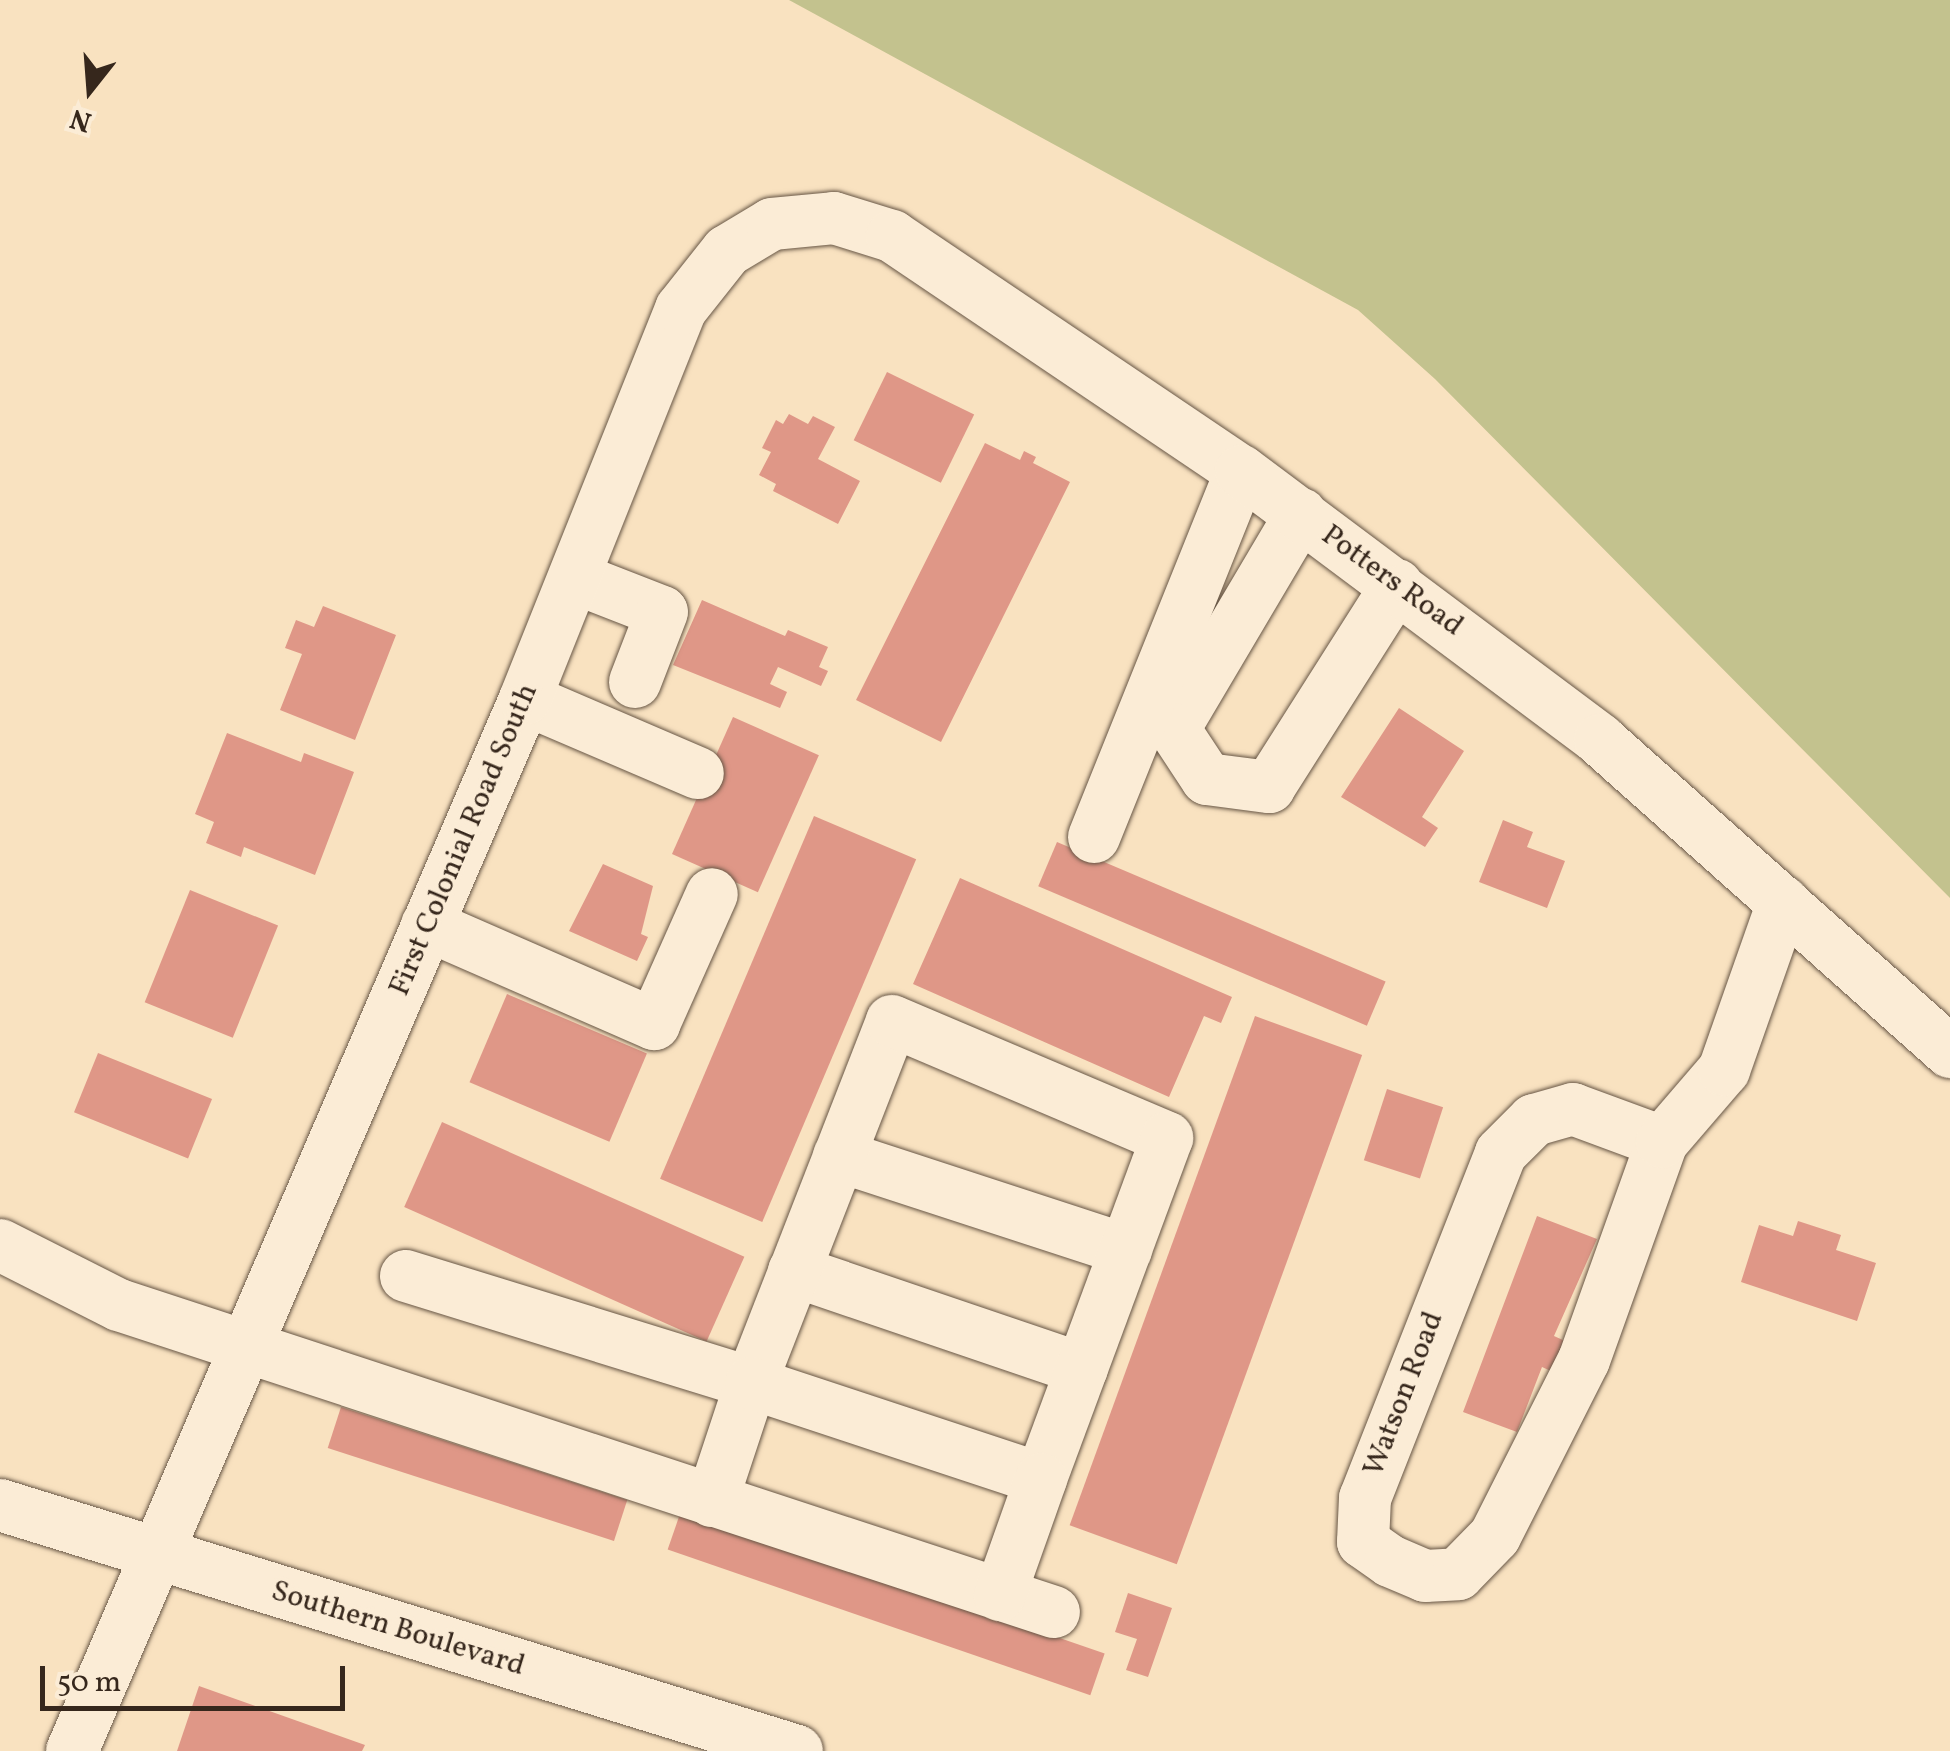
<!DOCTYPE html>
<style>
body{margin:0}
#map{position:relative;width:1950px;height:1751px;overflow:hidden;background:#f9e2c0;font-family:Vollkorn,serif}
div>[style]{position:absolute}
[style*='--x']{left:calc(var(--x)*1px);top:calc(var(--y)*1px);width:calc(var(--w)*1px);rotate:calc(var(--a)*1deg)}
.green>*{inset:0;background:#c3c28e}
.building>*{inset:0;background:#df9787;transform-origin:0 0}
.roads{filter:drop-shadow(0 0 2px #675645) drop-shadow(0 0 2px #675645)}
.minor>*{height:52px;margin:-26px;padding:0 26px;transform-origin:26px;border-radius:26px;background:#fbecd6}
span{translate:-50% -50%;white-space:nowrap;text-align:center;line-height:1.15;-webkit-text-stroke:8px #fbecd6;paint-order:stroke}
.street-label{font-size:30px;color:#36271c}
.north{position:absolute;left:40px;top:40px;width:100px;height:100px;-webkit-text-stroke:8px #fbecd6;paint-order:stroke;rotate:197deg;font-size:28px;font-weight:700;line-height:40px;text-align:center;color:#36271c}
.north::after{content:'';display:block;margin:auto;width:35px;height:45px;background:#36271c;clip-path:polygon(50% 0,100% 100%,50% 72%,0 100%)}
.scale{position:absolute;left:40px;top:1666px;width:305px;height:45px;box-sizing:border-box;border:5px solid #36271c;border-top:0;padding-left:12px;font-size:30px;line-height:35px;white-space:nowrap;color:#36271c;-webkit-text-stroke:8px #fbecd6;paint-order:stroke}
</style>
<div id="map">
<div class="green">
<i style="clip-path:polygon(789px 0,1950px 0,1950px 898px,1435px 379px,1358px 310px)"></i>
</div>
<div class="building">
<i style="left:887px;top:372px;width:97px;height:76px;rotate:26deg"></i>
<i style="clip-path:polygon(789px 414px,808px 424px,813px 416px,835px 427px,818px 459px,860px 481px,838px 524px,773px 491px,776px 484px,759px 475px,771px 452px,762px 448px,776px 420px,783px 424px)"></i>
<i style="clip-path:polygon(985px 443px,1020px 460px,1024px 451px,1036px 457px,1033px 463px,1070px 482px,941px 742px,856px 700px)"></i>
<i style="clip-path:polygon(702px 600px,785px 636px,788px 630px,828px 647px,819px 667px,828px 671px,821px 686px,778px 667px,770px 684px,787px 692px,780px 708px,673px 665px)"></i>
<i style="clip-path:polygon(323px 606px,396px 635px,355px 740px,280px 710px,302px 654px,285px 648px,296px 620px,314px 627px)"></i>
<i style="clip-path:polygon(1399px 708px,1464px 751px,1422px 817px,1438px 828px,1425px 847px,1341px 797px)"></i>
<i style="left:733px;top:717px;width:94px;height:150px;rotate:24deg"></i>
<i style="clip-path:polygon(227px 733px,301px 762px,304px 753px,354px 772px,315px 875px,244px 847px,241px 857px,206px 843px,214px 822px,195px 814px)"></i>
<i style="left:814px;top:816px;width:111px;height:394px;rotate:23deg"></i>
<i style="clip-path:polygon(1503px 820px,1533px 832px,1527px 847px,1565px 861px,1547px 908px,1479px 882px)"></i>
<i style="left:1057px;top:842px;width:357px;height:48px;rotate:23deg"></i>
<i style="clip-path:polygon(603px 864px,653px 886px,641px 934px,648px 937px,637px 961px,569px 931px)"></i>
<i style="clip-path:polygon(960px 878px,1232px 997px,1221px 1023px,1204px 1016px,1169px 1097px,913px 984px)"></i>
<i style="left:190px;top:890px;width:95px;height:121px;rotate:22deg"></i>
<i style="left:507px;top:994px;width:152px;height:96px;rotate:23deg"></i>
<i style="left:1255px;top:1016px;width:114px;height:542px;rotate:20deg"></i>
<i style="left:98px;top:1053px;width:123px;height:64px;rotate:22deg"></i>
<i style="left:1387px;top:1089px;width:59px;height:75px;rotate:18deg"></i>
<i style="left:442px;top:1122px;width:331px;height:93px;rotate:24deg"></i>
<i style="clip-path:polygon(1537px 1216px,1597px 1239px,1554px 1336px,1565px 1341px,1553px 1372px,1542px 1367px,1517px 1432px,1463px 1412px)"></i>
<i style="clip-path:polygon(1798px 1221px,1841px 1235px,1836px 1250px,1876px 1263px,1857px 1321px,1741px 1282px,1759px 1225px,1793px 1236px)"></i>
<i style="left:341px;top:1407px;width:301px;height:43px;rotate:18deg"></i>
<i style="left:682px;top:1508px;width:447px;height:44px;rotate:19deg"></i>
<i style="clip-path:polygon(1128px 1593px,1172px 1608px,1148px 1677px,1126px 1670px,1137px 1639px,1115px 1632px)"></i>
<i style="clip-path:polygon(199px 1686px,365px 1745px,362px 1751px,177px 1751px)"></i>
</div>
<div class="roads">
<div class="minor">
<i style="--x:1301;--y:514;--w:250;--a:120.6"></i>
<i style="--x:1174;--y:729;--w:60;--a:56.6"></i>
<i style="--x:1207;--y:779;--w:63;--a:7.4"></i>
<i style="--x:1269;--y:787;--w:239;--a:-57.6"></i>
<i style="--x:575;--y:578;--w:93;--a:21.3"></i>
<i style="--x:662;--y:612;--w:75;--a:111.1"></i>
<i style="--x:525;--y:699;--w:188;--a:23.2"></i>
<i style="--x:1094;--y:837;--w:394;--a:-68.1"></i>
<i style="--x:427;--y:925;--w:248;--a:23.6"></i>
<i style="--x:654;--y:1024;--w:142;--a:-66"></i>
<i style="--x:1662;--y:1142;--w:95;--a:-159.7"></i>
<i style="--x:1573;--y:1109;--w:41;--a:164.2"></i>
<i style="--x:1534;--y:1120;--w:47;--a:135"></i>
<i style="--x:1501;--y:1153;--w:371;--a:111.5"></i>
<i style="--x:1365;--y:1498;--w:44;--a:92.6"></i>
<i style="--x:1363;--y:1542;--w:33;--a:35"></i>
<i style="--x:1390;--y:1561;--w:38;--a:23"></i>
<i style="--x:1425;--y:1576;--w:33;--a:-3"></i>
<i style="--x:1458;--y:1574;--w:53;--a:-45.8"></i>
<i style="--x:1495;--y:1536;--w:197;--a:-63.2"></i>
<i style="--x:1584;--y:1360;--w:232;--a:-70.3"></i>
<i style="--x:1662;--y:1142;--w:95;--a:-49.3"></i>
<i style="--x:1724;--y:1070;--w:178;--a:-70.6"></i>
<i style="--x:839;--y:1156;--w:302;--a:18.1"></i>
<i style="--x:0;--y:1245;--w:133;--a:26.8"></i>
<i style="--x:119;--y:1305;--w:984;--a:18.18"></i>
<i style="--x:794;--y:1271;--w:304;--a:18.8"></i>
<i style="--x:406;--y:1276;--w:361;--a:17.2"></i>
<i style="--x:751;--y:1383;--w:388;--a:-68.7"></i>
<i style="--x:892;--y:1021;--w:299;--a:23"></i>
<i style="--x:1167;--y:1138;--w:364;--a:110.3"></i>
<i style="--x:712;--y:1501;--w:124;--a:-71.7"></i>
<i style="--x:751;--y:1383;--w:305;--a:18.3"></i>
<i style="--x:1041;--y:1479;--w:123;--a:109.5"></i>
<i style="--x:0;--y:1505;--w:834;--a:17.15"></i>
<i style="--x:72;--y:1751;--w:1145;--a:-66.7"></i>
<i style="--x:525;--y:699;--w:420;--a:-68.2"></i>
<i style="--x:681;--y:309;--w:74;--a:-51.6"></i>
<i style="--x:727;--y:251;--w:52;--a:-31"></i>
<i style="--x:772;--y:224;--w:62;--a:-5.5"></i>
<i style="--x:834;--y:218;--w:61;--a:17.2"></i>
<i style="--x:892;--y:236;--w:421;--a:34"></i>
<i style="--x:1241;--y:471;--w:449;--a:36.8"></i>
<i style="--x:1600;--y:740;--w:469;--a:41.7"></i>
</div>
</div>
<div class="street-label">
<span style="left:1392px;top:581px;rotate:36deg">Potters Road</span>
<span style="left:464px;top:840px;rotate:-67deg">First Colonial Road South</span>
<span style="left:1404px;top:1394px;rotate:-69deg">Watson Road</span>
<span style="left:398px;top:1629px;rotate:17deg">Southern Boulevard</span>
</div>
<div class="north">N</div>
<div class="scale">50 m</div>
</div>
